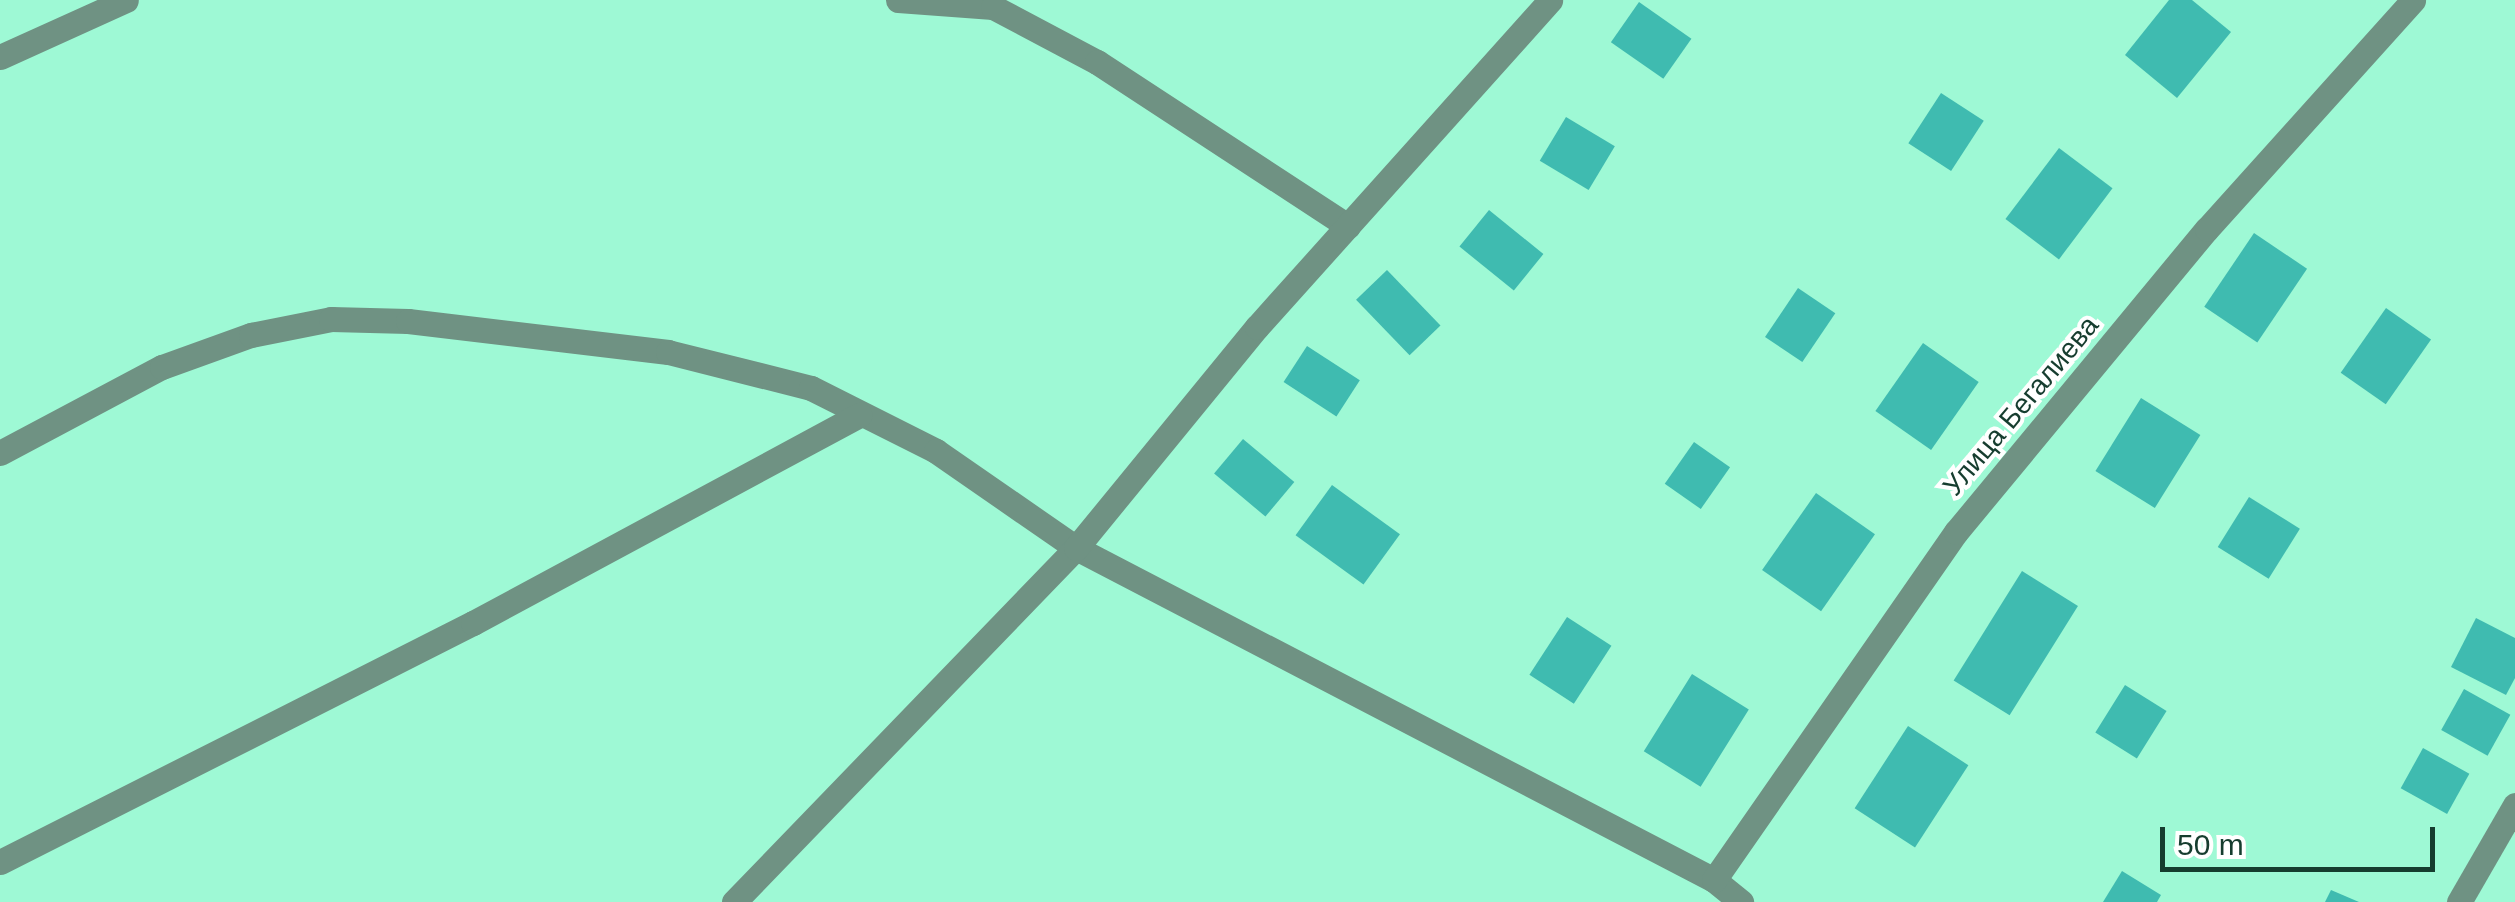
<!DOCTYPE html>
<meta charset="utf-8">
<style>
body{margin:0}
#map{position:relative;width:2515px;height:902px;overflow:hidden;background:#9ef9d5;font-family:Arial,sans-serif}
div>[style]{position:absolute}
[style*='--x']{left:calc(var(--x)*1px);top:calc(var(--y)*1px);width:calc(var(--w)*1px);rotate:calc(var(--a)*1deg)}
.building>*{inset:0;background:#3fbbb0;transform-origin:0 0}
.minor>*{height:25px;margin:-12.5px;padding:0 12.5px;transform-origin:12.5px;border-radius:12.5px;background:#6f9283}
span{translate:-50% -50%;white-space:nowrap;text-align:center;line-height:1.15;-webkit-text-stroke:8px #fff;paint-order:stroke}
.street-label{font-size:28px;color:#163d2f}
.scale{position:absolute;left:2160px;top:827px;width:275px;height:45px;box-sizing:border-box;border:5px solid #163d2f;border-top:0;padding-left:12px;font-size:30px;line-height:35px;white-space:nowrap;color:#163d2f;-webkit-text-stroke:8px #fff;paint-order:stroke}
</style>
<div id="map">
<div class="building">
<i style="clip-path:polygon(2169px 0,2192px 0,2231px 32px,2177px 98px,2125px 55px)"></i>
<i style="left:1639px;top:2px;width:64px;height:49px;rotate:35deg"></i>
<i style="left:1941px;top:93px;width:51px;height:60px;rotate:33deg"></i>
<i style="left:1566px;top:117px;width:57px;height:51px;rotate:31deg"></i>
<i style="left:2059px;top:148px;width:67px;height:89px;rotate:37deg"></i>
<i style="left:1489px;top:210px;width:70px;height:47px;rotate:39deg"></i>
<i style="left:2254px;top:233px;width:64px;height:89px;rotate:34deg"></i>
<i style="left:1387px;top:270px;width:77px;height:43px;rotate:46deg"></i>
<i style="left:1798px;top:288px;width:45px;height:59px;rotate:34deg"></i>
<i style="left:2386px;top:308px;width:55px;height:79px;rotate:35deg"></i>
<i style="left:1923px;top:343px;width:68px;height:83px;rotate:35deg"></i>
<i style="left:1307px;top:346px;width:63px;height:43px;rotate:33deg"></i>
<i style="left:2141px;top:398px;width:70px;height:86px;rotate:32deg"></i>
<i style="left:1243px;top:439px;width:67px;height:45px;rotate:40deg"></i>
<i style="left:1694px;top:442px;width:44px;height:51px;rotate:35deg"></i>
<i style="left:1332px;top:485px;width:84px;height:62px;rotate:36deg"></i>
<i style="left:1816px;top:493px;width:72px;height:94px;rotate:35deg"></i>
<i style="left:2249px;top:497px;width:60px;height:59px;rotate:32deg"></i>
<i style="left:2022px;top:571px;width:66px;height:129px;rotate:32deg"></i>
<i style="left:1567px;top:617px;width:53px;height:69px;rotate:33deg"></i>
<i style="clip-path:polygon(2476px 618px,2515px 638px,2515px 678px,2506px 695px,2451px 667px)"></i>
<i style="left:1692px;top:674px;width:67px;height:91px;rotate:32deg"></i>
<i style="left:2125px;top:685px;width:49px;height:56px;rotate:32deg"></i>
<i style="left:2464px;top:689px;width:53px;height:47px;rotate:29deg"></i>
<i style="left:1908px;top:726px;width:72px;height:98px;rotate:33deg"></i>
<i style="left:2423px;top:748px;width:53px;height:46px;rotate:29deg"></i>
<i style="clip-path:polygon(2122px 871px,2161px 895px,2157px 902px,2103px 902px)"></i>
<i style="clip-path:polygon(2331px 890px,2359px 902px,2325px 902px)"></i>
</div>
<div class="minor">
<i style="--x:898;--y:0;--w:95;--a:4.2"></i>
<i style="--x:993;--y:7;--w:118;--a:27.9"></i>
<i style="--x:1097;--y:62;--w:300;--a:33.2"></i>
<i style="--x:0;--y:57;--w:138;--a:-24.3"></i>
<i style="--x:0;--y:453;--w:183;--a:-28"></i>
<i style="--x:162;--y:367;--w:95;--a:-19.8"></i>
<i style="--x:251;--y:335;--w:82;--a:-11.3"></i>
<i style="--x:331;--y:319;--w:77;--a:1.5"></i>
<i style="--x:408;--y:321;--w:262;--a:6.8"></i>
<i style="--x:668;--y:352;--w:147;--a:14.1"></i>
<i style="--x:811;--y:388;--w:140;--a:26.7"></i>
<i style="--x:936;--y:451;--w:170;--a:34.7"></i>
<i style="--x:1076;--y:548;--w:719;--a:27.49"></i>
<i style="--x:1714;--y:880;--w:35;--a:39"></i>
<i style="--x:0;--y:862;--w:530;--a:-26.81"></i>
<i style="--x:473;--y:623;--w:439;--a:-28.3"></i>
<i style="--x:1714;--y:880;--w:424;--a:-55.2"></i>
<i style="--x:1956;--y:532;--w:393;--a:-50.4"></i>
<i style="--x:2207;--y:229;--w:308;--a:-48"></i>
<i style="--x:734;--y:902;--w:492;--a:-46"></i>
<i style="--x:1076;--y:548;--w:286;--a:-50.7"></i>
<i style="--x:1257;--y:327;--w:439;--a:-48.1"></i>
<i style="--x:2459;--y:902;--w:112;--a:-60"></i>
</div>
<div class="street-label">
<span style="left:2021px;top:406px;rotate:-50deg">Улица Бегалиева</span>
</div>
<div class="scale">50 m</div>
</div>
